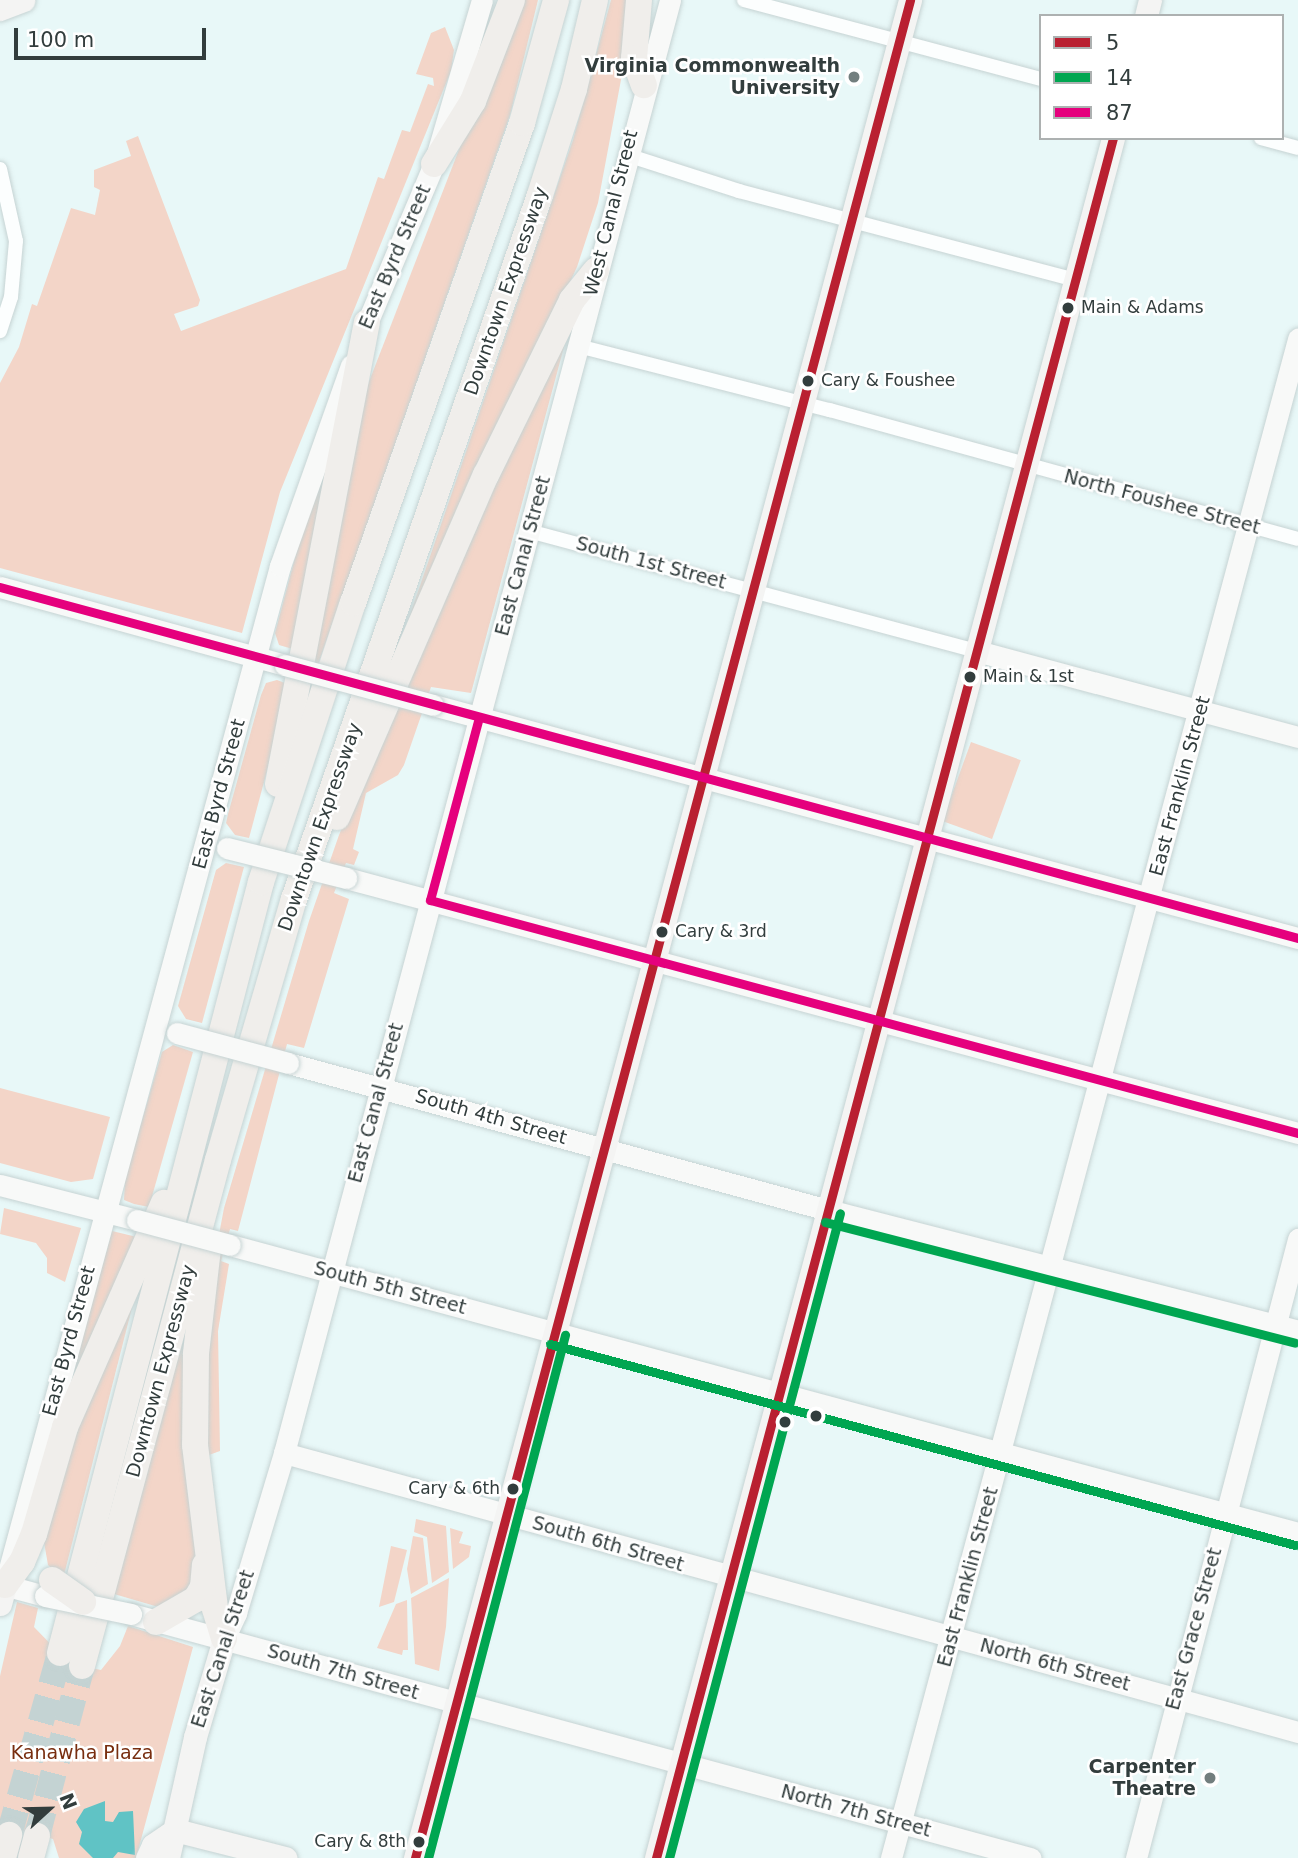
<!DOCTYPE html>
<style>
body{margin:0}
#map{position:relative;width:1298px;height:1858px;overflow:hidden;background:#e8f8f8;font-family:"DejaVu Sans",sans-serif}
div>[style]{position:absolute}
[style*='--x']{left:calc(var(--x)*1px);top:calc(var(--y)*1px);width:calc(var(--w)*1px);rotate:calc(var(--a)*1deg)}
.green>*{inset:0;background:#f3d5c8;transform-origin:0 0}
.water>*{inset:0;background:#60c3c5}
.highway-tunnel>*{height:26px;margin-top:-13px;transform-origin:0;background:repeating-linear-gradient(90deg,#c4d3d3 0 26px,transparent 0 39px)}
.roads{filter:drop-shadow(0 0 2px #c6d3d3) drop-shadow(0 0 2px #c6d3d3)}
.street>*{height:14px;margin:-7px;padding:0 7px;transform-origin:7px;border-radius:7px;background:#fcfefe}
.secondary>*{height:21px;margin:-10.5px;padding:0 10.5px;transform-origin:10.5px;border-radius:10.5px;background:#f8f9f8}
.primary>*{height:23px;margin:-11.5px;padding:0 11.5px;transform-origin:11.5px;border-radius:11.5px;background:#f4f4f3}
.highway>*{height:26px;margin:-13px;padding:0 13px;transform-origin:13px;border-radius:13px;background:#f0eeeb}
.bridges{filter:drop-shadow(0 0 2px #c6d3d3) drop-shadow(0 0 2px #c6d3d3)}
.secondary-bridge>*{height:21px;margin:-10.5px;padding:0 10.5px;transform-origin:10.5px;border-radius:10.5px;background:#f8f9f8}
.highway-bridge>*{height:26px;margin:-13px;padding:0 13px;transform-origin:13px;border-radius:13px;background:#f0eeeb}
.bus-1>*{height:9px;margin:-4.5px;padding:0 4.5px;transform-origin:4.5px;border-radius:4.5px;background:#b92031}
.bus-2>*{height:9px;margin:-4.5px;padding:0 4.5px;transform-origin:4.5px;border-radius:4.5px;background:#00a651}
.bus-3>*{height:9px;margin:-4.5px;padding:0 4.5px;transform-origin:4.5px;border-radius:4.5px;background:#e5007d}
.dots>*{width:19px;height:19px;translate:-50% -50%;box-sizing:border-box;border:4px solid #fff;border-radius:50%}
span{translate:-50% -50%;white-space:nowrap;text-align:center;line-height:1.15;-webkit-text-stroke:5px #fff;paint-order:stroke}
.bus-label{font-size:17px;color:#323d3d}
.left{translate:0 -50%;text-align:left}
.right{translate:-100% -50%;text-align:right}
.poi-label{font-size:19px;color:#323d3d;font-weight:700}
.street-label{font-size:19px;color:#323d3d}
.park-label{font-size:19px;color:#782e10}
.legend{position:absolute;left:1039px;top:14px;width:245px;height:126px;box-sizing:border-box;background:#fff;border:2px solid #adb1b1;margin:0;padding:9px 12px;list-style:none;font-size:21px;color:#323d3d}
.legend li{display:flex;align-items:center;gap:14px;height:35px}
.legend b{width:35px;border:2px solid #adb1b1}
.north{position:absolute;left:14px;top:1774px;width:70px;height:70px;-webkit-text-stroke:5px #fff;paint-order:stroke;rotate:68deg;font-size:19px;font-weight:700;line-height:28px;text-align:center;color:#323d3d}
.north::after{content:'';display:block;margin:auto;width:24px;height:32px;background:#323d3d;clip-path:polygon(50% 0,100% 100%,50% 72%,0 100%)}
.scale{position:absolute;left:14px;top:28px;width:192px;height:32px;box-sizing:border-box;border:4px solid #323d3d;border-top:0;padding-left:9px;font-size:21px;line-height:24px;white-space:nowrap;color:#323d3d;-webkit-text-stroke:5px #fff;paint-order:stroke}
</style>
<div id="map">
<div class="green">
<i style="clip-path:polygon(517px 0,538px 0,510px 115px,294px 733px,358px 410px)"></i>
<i style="clip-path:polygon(611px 0,629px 0,623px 69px,598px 203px,577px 267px,402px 638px,573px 140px)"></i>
<i style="clip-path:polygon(445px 27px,454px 50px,451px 71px,280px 492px,242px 633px,0 568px,0 383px,19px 347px,32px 304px,37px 306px,71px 208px,95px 215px,100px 190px,94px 187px,94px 170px,131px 156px,126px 141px,138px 136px,200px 300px,198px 306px,174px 314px,181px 331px,346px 269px,378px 177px,384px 179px,402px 130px,410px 132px,428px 84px,434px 86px,433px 78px,416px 74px,431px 33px)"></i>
<i style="clip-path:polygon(572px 317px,471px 693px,431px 687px,404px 765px,398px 775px,366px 793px,353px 849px,359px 852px,354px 865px,346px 863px,334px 893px,349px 899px,304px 1048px,287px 1044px,238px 1231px,230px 1229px,221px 1261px,229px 1264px,218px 1331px,220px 1451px,206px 1456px,209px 1288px,224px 1208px,309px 921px,339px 835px,497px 469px)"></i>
<i style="clip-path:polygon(336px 433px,296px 650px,279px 645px,275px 633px,309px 505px)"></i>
<i style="clip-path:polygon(277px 680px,290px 685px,249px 838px,235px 835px,226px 823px,228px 814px,261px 695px,266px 683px)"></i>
<i style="left:971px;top:742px;width:53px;height:84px;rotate:20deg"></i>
<i style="clip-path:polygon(226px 863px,244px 867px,202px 1023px,186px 1019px,178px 1006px,216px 870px)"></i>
<i style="clip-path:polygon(173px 1045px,193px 1052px,149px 1207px,134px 1204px,124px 1200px,125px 1178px,162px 1052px)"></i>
<i style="clip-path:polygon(0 1088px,110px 1117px,93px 1179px,71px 1182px,0 1163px)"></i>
<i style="clip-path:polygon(4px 1208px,81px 1228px,65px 1282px,47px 1273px,47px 1258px,36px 1243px,0 1234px)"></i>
<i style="clip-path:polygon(112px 1231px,141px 1238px,59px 1423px)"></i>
<i style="clip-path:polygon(198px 1272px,199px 1581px,168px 1606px,155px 1606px,114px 1594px)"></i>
<i style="clip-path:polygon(138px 1284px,63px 1579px,48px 1565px,44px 1542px,69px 1435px)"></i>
<i style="clip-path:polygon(416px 1519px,446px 1526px,449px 1572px,432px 1583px,427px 1537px,414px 1532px)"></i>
<i style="clip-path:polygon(450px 1528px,463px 1532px,459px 1543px,471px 1546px,469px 1557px,453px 1569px)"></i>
<i style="clip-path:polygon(413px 1536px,423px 1538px,428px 1584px,411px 1594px,407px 1569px)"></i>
<i style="clip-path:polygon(391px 1546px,407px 1550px,394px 1602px,379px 1607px)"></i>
<i style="clip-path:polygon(449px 1578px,446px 1627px,439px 1671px,415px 1664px,411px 1598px)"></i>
<i style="clip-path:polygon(407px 1600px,408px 1650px,403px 1650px,402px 1655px,377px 1648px,396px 1604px)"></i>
<i style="clip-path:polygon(17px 1602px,38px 1608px,34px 1627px,69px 1663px,101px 1670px,120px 1646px,128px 1626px,193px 1647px,136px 1858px,59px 1858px,53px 1839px,22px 1830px,0 1840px,0 1676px)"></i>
</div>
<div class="water">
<i style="clip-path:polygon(105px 1801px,105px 1821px,113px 1822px,119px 1812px,133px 1811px,135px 1855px,118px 1852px,113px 1858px,93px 1858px,79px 1844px,82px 1832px,76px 1822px,84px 1809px)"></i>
</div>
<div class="highway-tunnel">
<i style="--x:9;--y:1835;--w:189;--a:-74.3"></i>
<i style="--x:37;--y:1836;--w:176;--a:-75.2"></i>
</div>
<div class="roads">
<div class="street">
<i style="--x:744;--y:0;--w:307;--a:14.9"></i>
<i style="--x:1261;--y:138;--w:38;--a:15"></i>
<i style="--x:627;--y:155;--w:118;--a:17.8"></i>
<i style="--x:739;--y:191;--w:349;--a:14.8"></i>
<i style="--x:0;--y:169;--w:74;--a:77.5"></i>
<i style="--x:16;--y:241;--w:56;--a:95.1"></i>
<i style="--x:11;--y:297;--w:36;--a:108"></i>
<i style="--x:578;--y:346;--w:260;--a:14.3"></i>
<i style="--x:830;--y:410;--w:485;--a:15.4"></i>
<i style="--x:529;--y:531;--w:464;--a:15"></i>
</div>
<div class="secondary">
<i style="--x:362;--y:335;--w:186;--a:-67.2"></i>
<i style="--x:434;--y:164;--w:171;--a:-73.7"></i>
<i style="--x:0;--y:587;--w:295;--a:15.3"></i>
<i style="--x:977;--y:651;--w:332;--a:15"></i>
<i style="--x:433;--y:705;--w:896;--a:15.08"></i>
<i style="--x:346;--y:878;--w:986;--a:15"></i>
<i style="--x:288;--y:1063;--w:560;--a:15.23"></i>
<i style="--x:828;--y:1210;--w:485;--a:14.4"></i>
<i style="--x:0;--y:1185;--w:141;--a:14.3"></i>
<i style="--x:230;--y:1245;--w:1106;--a:15.09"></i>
<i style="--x:284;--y:1453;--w:1052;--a:15.38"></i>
<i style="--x:9;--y:1569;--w:1039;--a:-74.88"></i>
<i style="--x:280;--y:566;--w:213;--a:-70.5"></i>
<i style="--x:0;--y:1584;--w:47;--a:14.9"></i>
<i style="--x:131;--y:1614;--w:932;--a:15.18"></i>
<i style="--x:224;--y:1639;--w:29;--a:-65"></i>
<i style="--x:236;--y:1613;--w:167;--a:-73.3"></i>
<i style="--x:284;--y:1453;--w:1503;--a:-75.12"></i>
<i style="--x:891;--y:1858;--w:1573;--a:-75"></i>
<i style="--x:1136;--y:1858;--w:640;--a:-75.33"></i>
</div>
<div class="primary">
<i style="--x:0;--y:9;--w:25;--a:-21"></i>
<i style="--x:1146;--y:16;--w:16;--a:-76"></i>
<i style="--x:0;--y:1604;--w:20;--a:-75"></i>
<i style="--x:175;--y:1830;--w:114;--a:14.3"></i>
<i style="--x:147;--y:1858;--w:14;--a:-65"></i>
<i style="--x:153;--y:1845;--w:27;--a:-34"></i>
<i style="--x:168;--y:1858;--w:124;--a:-77.4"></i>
<i style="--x:195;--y:1737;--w:102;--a:-73.5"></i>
<i style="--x:415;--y:1858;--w:1923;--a:-75.08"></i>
<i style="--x:656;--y:1858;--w:1780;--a:-75.12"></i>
</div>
<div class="highway">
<i style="--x:639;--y:0;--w:58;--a:94.9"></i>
<i style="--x:634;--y:58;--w:29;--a:70"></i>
<i style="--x:434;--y:164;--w:74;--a:-58.2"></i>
<i style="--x:473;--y:101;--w:108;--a:-68.9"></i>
<i style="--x:278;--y:784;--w:470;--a:-79.1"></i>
<i style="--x:337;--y:817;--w:373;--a:-66.5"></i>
<i style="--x:486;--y:475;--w:195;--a:-63.8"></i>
<i style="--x:572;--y:300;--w:38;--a:-51"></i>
<i style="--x:208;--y:1248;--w:107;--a:96.5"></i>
<i style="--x:196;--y:1354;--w:91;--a:90.6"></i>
<i style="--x:195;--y:1445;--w:165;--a:83"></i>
<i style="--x:215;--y:1609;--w:31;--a:73"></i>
<i style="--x:5;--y:1585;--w:29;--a:-54"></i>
<i style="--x:22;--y:1562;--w:30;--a:-67"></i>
<i style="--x:34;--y:1534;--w:111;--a:-73.8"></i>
<i style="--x:65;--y:1427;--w:245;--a:-66.2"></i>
<i style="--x:156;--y:1622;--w:46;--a:-29.9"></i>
<i style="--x:196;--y:1599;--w:14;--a:-60"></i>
<i style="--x:203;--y:1587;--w:22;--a:-85"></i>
<i style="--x:60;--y:1653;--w:797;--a:-75.39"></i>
<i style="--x:261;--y:882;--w:294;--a:-71.8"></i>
<i style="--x:353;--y:603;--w:509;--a:-70.6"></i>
<i style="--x:522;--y:123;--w:128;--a:-74.5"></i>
<i style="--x:82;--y:1666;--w:524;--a:-74.96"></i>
<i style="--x:218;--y:1160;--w:272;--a:-73.8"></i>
<i style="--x:294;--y:899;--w:743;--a:-70.74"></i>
<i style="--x:539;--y:198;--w:114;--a:-72.2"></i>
<i style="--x:574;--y:89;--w:91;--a:-76.7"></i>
<i style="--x:3;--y:1858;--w:24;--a:-75"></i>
<i style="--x:31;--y:1858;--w:23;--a:-75"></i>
</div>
</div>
<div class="bridges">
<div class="secondary-bridge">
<i style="--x:285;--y:665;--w:153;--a:15.1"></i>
<i style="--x:227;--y:848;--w:123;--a:14.1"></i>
<i style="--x:177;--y:1033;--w:115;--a:15.1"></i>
<i style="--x:137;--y:1220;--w:96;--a:15"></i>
<i style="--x:45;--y:1596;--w:88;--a:11.8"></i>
</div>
<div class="highway-bridge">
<i style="--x:52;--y:1580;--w:38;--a:35"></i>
</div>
</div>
<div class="bus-1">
<i style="--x:415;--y:1858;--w:1923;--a:-75.08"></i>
<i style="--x:656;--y:1858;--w:1780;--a:-75.12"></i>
</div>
<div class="bus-2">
<i style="--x:825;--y:1222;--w:485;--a:14.4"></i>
<i style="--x:550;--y:1344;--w:772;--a:15.1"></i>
<i style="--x:428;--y:1858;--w:541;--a:-75.32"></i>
<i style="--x:669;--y:1858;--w:667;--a:-75.15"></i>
</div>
<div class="bus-3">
<i style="--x:0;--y:587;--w:1345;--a:15.13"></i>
<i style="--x:430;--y:900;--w:899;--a:15.03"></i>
<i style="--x:430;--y:900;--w:189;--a:-75"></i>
</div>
<div class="dots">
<i style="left:854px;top:77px;background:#727e7e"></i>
<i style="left:1068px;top:308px;background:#323d3d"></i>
<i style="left:808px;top:381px;background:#323d3d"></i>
<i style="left:970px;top:677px;background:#323d3d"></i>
<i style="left:662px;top:932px;background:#323d3d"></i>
<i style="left:816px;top:1416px;background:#323d3d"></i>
<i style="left:785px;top:1422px;background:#323d3d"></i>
<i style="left:513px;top:1489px;background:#323d3d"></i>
<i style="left:1210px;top:1778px;background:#727e7e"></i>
<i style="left:419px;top:1842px;background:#323d3d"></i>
</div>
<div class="bus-label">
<span class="left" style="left:1081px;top:308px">Main &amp; Adams</span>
<span class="left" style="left:821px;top:381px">Cary &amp; Foushee</span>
<span class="left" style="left:983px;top:677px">Main &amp; 1st</span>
<span class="left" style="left:675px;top:932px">Cary &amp; 3rd</span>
<span class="right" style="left:500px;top:1489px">Cary &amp; 6th</span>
<span class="right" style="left:406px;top:1842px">Cary &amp; 8th</span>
</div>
<div class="poi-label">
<span class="right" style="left:840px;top:77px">Virginia Commonwealth<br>University</span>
<span class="right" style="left:1196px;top:1778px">Carpenter<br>Theatre</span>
</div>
<div class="street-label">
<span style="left:611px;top:213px;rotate:-76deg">West Canal Street</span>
<span style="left:395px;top:257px;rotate:-67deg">East Byrd Street</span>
<span style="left:506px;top:291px;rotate:-71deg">Downtown Expressway</span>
<span style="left:1162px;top:502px;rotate:15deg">North Foushee Street</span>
<span style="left:523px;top:556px;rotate:-75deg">East Canal Street</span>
<span style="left:651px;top:563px;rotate:15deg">South 1st Street</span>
<span style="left:1180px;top:786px;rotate:-75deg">East Franklin Street</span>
<span style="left:219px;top:794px;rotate:-75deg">East Byrd Street</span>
<span style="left:320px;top:827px;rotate:-71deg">Downtown Expressway</span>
<span style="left:376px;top:1103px;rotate:-75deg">East Canal Street</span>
<span style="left:491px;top:1117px;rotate:16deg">South 4th Street</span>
<span style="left:390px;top:1288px;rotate:15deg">South 5th Street</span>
<span style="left:69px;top:1341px;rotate:-75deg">East Byrd Street</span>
<span style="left:161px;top:1371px;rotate:-75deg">Downtown Expressway</span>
<span style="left:608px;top:1544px;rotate:16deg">South 6th Street</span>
<span style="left:968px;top:1577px;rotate:-75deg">East Franklin Street</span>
<span style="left:1194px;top:1629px;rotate:-75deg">East Grace Street</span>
<span style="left:223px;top:1649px;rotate:-72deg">East Canal Street</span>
<span style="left:1055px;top:1665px;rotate:15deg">North 6th Street</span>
<span style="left:343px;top:1672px;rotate:16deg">South 7th Street</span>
<span style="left:856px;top:1811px;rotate:15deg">North 7th Street</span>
</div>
<div class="park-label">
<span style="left:82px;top:1753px">Kanawha Plaza</span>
</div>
<ul class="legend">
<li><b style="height:9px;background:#b92031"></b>5</li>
<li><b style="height:9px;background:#00a651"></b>14</li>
<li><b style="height:9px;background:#e5007d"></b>87</li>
</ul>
<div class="north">N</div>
<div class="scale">100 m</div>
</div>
